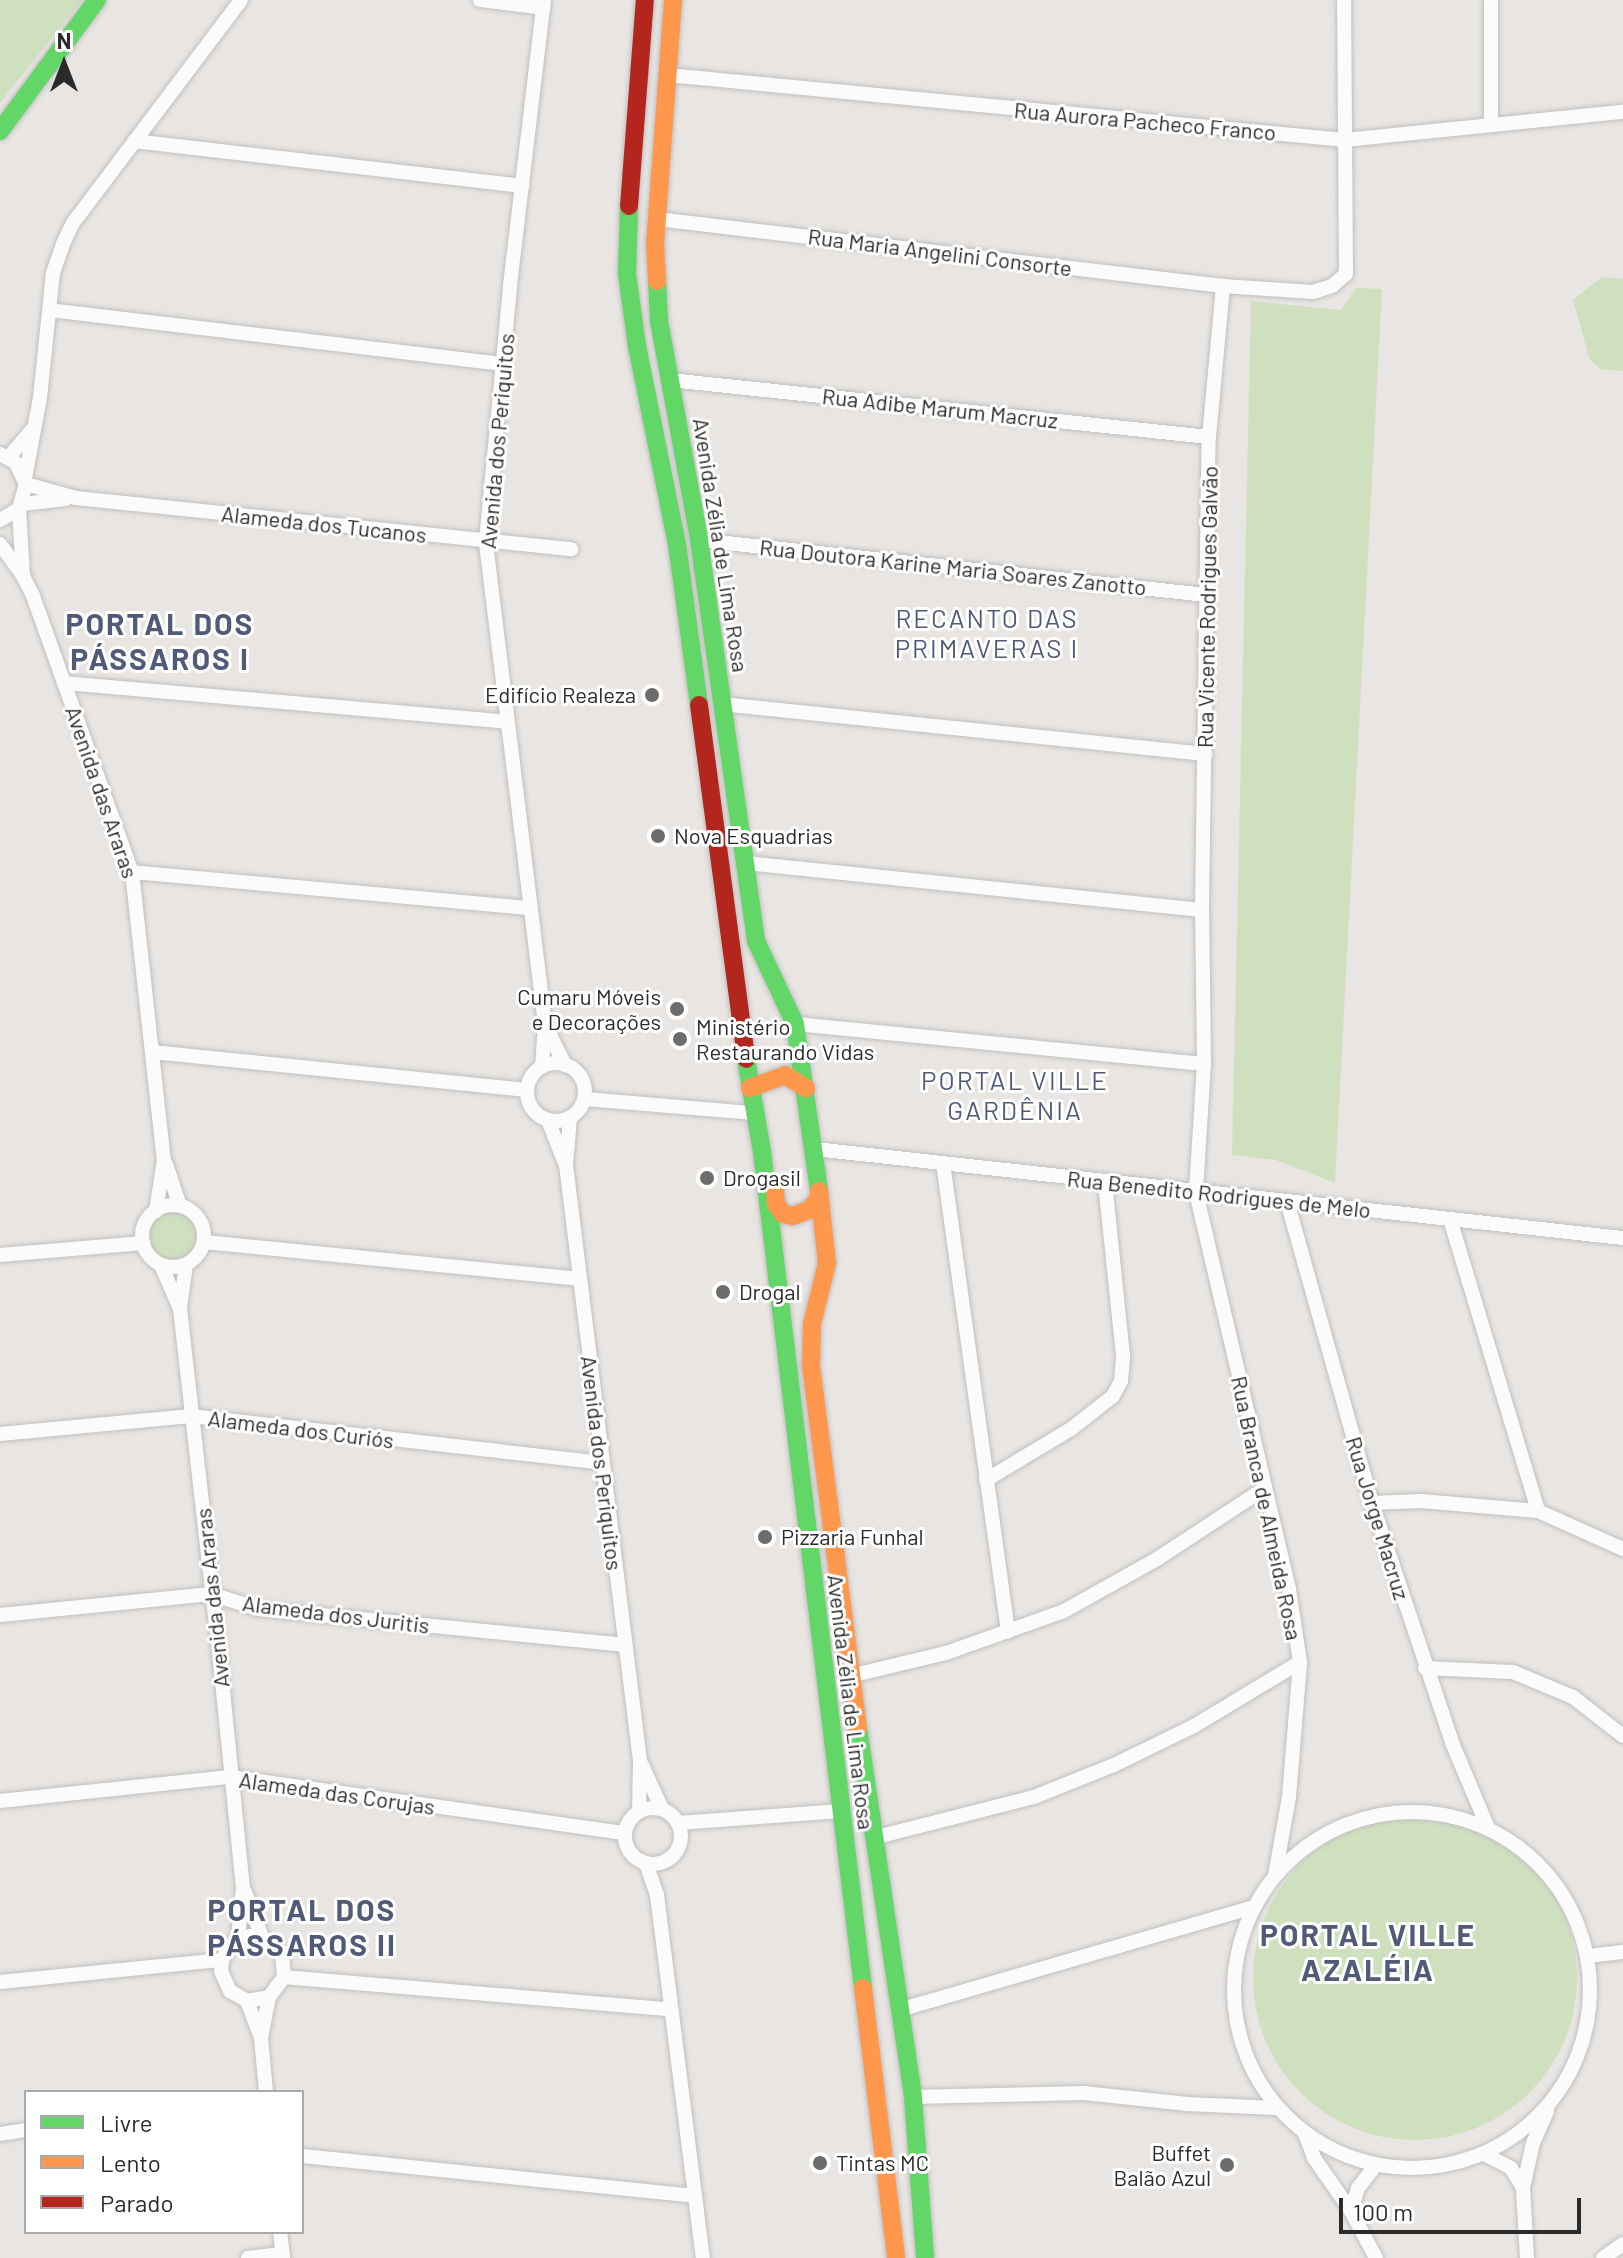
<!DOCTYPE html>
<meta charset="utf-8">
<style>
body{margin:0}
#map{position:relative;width:1623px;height:2258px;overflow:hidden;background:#e8e5e2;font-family:Barlow,sans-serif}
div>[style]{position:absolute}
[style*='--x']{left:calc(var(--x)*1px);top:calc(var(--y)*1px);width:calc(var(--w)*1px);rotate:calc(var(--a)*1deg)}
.green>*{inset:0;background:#cfe0bf}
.round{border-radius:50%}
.roads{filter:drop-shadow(0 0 2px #c1c0c0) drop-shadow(0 0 2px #c1c0c0)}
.street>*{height:14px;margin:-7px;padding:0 7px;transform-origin:7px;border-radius:7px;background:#fcfbfb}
.street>.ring{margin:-7px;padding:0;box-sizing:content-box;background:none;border:14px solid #fcfbfb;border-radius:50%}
.fast>*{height:18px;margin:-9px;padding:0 9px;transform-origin:9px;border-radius:9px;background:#63d668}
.slow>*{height:18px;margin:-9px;padding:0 9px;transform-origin:9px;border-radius:9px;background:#ff974d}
.jam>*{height:18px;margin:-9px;padding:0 9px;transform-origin:9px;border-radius:9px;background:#b3261e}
.dots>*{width:22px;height:22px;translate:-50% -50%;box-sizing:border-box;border:4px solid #fff;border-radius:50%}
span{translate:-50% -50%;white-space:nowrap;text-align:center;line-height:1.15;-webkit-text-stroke:6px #fff;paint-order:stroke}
.street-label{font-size:22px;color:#2b2b2b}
.poi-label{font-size:22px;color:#2b2b2b}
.right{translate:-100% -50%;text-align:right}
.left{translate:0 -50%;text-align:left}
.quarter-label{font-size:26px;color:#515b77;letter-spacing:2px}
.district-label{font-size:30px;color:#515b77;font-weight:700;letter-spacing:2px}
.legend{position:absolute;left:24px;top:2090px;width:280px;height:144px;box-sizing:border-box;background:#fff;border:2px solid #aaa;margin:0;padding:10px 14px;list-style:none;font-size:24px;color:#2b2b2b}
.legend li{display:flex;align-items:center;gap:16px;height:40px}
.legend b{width:40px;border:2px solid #aaa}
.north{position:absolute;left:24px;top:24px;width:80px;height:80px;-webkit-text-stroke:6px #fff;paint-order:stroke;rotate:0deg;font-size:22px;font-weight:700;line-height:32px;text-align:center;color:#2b2b2b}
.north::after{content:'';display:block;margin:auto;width:28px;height:36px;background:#2b2b2b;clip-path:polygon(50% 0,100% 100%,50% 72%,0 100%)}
.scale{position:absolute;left:1339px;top:2198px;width:242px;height:36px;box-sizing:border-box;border:4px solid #2b2b2b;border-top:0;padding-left:10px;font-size:24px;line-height:28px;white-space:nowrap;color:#2b2b2b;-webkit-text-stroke:6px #fff;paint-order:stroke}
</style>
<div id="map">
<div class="green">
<i style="clip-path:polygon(0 0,82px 0,0 103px)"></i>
<i style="clip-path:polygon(1602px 277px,1623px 279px,1623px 371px,1601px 369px,1590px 360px,1573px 300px)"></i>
<i style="clip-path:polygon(1356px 288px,1382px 289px,1335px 1183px,1276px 1160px,1232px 1155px,1251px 301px,1341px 310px)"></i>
<i class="round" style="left:149px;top:1209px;width:52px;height:52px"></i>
<i class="round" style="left:1253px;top:1816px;width:324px;height:324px"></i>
</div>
<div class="roads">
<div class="street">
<i style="--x:480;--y:0;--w:64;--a:7.2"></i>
<i style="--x:668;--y:75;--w:680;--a:5.48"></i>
<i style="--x:1345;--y:140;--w:279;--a:-5.8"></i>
<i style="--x:1491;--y:125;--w:125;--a:-90"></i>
<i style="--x:134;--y:141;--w:391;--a:6.6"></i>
<i style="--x:657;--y:219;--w:570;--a:6.75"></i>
<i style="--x:49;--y:310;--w:456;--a:6.8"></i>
<i style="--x:670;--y:380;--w:542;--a:6.04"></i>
<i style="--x:0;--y:454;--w:18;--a:29"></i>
<i style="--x:16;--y:463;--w:23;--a:65"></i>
<i style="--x:26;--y:484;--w:26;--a:106"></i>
<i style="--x:19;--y:509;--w:22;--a:150"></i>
<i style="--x:9;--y:457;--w:38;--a:-50"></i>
<i style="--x:25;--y:478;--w:81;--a:-79.4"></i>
<i style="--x:40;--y:398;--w:126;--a:-84.1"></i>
<i style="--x:53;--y:273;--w:31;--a:-71"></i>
<i style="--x:63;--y:244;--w:23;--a:-65"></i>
<i style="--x:73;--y:223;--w:279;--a:-53"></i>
<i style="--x:26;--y:484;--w:52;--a:15.6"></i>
<i style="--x:76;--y:498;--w:498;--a:5.9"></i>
<i style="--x:22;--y:504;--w:44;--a:-6.5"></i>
<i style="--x:19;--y:509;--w:67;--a:86.6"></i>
<i style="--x:699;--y:540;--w:510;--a:6.19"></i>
<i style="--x:0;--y:544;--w:39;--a:54"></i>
<i style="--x:23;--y:576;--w:22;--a:63"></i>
<i style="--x:33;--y:596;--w:293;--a:70.3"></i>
<i style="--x:132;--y:872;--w:290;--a:83.7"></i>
<i style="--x:164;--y:1160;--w:52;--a:98.9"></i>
<i style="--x:64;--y:683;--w:444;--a:5"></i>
<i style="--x:721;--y:704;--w:487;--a:5.9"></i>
<i style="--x:746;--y:863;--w:458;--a:5.9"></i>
<i style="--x:132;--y:872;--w:399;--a:5.2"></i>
<i style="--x:795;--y:1024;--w:411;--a:5.6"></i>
<i style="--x:545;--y:1025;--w:45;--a:63.4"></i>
<i style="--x:152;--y:1052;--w:377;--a:5.8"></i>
<i class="ring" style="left:527px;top:1063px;width:44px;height:44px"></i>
<i style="--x:542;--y:1067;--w:43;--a:-86"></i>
<i style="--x:545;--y:1024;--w:487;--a:-97"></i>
<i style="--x:486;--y:541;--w:257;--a:-84.6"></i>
<i style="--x:510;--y:285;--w:287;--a:-83.2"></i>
<i style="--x:585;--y:1099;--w:169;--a:4.8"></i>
<i style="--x:570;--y:1118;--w:47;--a:94.9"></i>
<i style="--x:566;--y:1165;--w:601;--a:82.92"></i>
<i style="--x:640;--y:1761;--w:51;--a:91.1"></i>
<i style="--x:548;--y:1120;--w:44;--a:68.7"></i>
<i style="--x:815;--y:1149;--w:813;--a:6.29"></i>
<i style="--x:943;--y:1163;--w:473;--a:82.1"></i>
<i style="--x:166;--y:1164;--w:44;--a:71.6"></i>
<i style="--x:1287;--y:1201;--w:314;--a:74.3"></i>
<i style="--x:1372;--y:1503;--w:255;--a:71.5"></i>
<i style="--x:1453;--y:1745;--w:90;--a:67.1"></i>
<i class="ring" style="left:142px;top:1205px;width:48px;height:48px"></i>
<i style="--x:1450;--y:1219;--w:305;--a:73.2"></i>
<i style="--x:204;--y:1242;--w:376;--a:5.6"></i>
<i style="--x:0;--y:1255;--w:144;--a:-4.8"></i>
<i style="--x:161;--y:1265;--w:48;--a:66.6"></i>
<i style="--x:180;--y:1309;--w:325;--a:83.5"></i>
<i style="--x:217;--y:1632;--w:257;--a:84.2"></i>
<i style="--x:243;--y:1888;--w:51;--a:95.6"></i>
<i style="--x:180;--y:1308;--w:43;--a:-82.1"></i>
<i style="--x:0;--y:1434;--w:192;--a:-5.4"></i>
<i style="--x:191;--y:1416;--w:414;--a:6.5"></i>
<i style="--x:986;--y:1480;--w:99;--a:-31"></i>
<i style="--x:1071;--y:1429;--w:53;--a:-38.2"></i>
<i style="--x:1113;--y:1396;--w:17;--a:-62"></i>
<i style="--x:1121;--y:1381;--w:25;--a:-85"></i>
<i style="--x:1123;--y:1356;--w:176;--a:-95.9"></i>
<i style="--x:1372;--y:1503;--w:49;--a:-2.3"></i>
<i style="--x:1421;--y:1501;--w:117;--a:4.9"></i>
<i style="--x:1538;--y:1511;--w:93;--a:24.1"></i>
<i style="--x:0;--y:1615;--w:212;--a:-5.7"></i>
<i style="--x:211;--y:1594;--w:50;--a:17.4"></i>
<i style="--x:259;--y:1609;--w:367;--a:5.6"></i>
<i style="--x:1425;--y:1668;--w:88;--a:2.6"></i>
<i style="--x:1513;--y:1672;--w:65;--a:22.6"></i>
<i style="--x:1573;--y:1697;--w:63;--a:38"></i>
<i style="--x:850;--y:1676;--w:99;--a:-13.5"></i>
<i style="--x:946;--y:1653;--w:125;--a:-19.6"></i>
<i style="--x:1064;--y:1611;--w:107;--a:-29.2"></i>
<i style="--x:1157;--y:1559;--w:129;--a:-33.3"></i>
<i style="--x:642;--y:1765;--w:48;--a:65.6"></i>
<i style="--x:0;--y:1801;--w:231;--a:-6"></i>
<i style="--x:230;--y:1777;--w:399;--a:8.1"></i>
<i class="ring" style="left:625px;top:1808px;width:42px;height:42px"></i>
<i class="ring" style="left:1234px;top:1812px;width:342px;height:342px"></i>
<i style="--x:678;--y:1823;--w:163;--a:-4.2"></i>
<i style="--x:873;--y:1838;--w:166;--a:-14.3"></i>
<i style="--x:1034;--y:1797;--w:86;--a:-21.8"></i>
<i style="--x:1114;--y:1765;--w:89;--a:-26"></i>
<i style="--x:1194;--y:1726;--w:124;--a:-31.1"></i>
<i style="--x:646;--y:1863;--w:34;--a:71"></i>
<i style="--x:657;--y:1895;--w:366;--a:82.8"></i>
<i style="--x:1275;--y:1876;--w:80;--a:-80"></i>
<i style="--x:1289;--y:1797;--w:135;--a:-85.3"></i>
<i style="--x:1300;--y:1662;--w:74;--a:-98.6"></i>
<i style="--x:1289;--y:1589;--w:409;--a:-103.2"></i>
<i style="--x:1196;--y:1191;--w:127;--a:-86.4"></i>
<i style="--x:1204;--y:1064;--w:154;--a:-90.7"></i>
<i style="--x:1202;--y:910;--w:473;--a:-89.2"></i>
<i style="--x:1209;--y:437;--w:152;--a:-84.7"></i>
<i style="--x:1223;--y:286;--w:90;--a:3.8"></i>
<i style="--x:1313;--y:292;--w:20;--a:-18"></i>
<i style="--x:1332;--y:286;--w:18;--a:-41"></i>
<i style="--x:1346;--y:274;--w:274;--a:-90.4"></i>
<i style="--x:245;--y:1892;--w:48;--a:69.3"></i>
<i style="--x:1589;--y:1956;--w:34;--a:-7"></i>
<i style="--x:284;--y:1977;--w:386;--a:4.8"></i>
<i style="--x:0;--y:1982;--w:223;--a:-5.7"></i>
<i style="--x:247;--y:2001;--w:22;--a:-10"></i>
<i style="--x:269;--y:1997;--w:25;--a:-53"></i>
<i style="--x:284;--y:1977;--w:25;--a:-95"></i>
<i style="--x:282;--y:1952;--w:25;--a:-143"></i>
<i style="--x:262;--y:1937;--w:12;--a:-175"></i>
<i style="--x:250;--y:1936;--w:21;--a:155"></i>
<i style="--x:231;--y:1945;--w:17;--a:121"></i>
<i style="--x:222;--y:1960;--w:11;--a:95"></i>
<i style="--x:221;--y:1971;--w:22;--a:66"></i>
<i style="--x:230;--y:1991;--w:20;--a:30"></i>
<i style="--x:247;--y:2001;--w:40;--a:69"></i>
<i style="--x:261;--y:2038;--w:54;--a:84.7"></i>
<i style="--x:899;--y:2010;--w:369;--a:-16.2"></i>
<i style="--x:261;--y:2038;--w:42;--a:-79"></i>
<i style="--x:913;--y:2097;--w:171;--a:-1.3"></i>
<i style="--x:1084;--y:2093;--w:104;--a:6.1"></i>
<i style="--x:1187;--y:2104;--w:90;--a:2.5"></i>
<i style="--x:0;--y:2134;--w:26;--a:-9"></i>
<i style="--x:1305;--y:2134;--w:26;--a:69"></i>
<i style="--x:1314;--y:2158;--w:65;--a:55.1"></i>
<i style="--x:1351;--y:2211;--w:53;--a:62"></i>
<i style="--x:1484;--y:2154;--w:30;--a:27"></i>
<i style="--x:1511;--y:2168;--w:23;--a:59"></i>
<i style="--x:302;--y:2156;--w:395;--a:5.8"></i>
<i style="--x:1351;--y:2211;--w:24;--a:-73"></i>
<i style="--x:1358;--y:2188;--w:29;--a:-52"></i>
<i style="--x:280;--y:2232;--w:26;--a:83"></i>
<i style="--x:248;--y:2258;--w:35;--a:-7"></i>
<i style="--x:1527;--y:2258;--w:70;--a:-93.3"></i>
<i style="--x:1523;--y:2188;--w:46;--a:-77.5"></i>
<i style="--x:1533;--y:2143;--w:35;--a:-66"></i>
<i style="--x:1603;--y:2258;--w:24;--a:-35"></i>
</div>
<div class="fast">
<i style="--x:0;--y:131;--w:163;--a:-53.5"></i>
<i style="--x:629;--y:206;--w:68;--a:91.7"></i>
<i style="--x:627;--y:274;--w:73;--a:82.1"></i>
<i style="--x:637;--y:346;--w:202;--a:78.6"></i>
<i style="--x:677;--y:544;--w:162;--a:82.2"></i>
<i style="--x:657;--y:281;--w:40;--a:87.1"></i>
<i style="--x:659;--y:321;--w:223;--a:79.6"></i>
<i style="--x:699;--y:540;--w:405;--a:81.9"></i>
<i style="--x:756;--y:941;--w:92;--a:64.8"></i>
<i style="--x:795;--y:1024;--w:169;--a:81.8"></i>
<i style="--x:746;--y:1059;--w:94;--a:80.2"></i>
<i style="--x:762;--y:1152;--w:842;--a:83.11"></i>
<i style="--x:858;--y:1728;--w:373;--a:81.5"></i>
<i style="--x:913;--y:2097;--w:161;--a:85.7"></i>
</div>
<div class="slow">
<i style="--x:657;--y:281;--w:36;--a:-93"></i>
<i style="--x:655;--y:245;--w:246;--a:-85.8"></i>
<i style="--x:750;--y:1088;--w:37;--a:-20"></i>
<i style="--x:785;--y:1075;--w:25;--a:32"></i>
<i style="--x:775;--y:1190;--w:14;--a:86"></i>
<i style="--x:776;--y:1204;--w:12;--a:55"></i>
<i style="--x:783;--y:1214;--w:10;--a:11"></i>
<i style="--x:793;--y:1216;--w:17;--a:-21"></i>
<i style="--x:809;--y:1210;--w:17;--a:-50"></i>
<i style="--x:819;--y:1191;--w:72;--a:83.7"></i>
<i style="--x:827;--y:1263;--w:63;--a:103.8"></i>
<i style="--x:812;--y:1324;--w:42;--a:91.4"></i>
<i style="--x:811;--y:1366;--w:365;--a:82.6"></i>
<i style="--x:863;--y:1988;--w:272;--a:83"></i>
</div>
<div class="jam">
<i style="--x:629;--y:206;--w:207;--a:-85.6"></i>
<i style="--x:699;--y:705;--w:357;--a:82.4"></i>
</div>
</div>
<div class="dots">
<i style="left:652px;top:695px;background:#6d6c6b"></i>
<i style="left:658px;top:836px;background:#6d6c6b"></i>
<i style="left:677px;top:1009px;background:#6d6c6b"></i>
<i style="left:680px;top:1039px;background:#6d6c6b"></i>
<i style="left:707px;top:1178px;background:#6d6c6b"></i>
<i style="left:723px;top:1292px;background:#6d6c6b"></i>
<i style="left:765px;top:1537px;background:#6d6c6b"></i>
<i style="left:820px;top:2163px;background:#6d6c6b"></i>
<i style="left:1227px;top:2165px;background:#6d6c6b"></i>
</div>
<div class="street-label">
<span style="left:1145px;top:121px;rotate:5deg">Rua Aurora Pacheco Franco</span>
<span style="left:940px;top:252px;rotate:7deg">Rua Maria Angelini Consorte</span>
<span style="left:940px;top:408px;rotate:6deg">Rua Adibe Marum Macruz</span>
<span style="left:497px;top:441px;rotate:-85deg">Avenida dos Periquitos</span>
<span style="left:324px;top:524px;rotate:6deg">Alameda dos Tucanos</span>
<span style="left:721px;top:545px;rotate:81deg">Avenida Zélia de Lima Rosa</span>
<span style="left:953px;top:567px;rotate:6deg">Rua Doutora Karine Maria Soares Zanotto</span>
<span style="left:1207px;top:607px;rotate:-89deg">Rua Vicente Rodrigues Galvão</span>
<span style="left:102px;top:792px;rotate:71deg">Avenida das Araras</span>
<span style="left:1219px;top:1194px;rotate:6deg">Rua Benedito Rodrigues de Melo</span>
<span style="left:301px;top:1429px;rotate:7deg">Alameda dos Curiós</span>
<span style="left:602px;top:1463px;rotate:83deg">Avenida dos Periquitos</span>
<span style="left:1267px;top:1508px;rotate:78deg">Rua Branca de Almeida Rosa</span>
<span style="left:1378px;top:1518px;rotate:73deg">Rua Jorge Macruz</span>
<span style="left:212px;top:1598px;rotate:-96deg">Avenida das Araras</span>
<span style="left:336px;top:1614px;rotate:7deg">Alameda dos Juritis</span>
<span style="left:851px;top:1702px;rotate:83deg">Avenida Zélia de Lima Rosa</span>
<span style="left:337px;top:1793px;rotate:8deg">Alameda das Corujas</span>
</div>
<div class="poi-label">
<span class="right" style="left:636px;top:695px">Edifício Realeza</span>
<span class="left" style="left:674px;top:836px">Nova Esquadrias</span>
<span class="right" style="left:661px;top:1009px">Cumaru Móveis<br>e Decorações</span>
<span class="left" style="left:696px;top:1039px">Ministério<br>Restaurando Vidas</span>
<span class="left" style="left:723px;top:1178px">Drogasil</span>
<span class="left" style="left:739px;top:1292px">Drogal</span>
<span class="left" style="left:781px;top:1537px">Pizzaria Funhal</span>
<span class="right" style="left:1211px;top:2165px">Buffet<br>Balão Azul</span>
<span class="left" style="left:836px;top:2163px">Tintas MC</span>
</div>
<div class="quarter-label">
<span style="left:987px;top:633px">RECANTO DAS<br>PRIMAVERAS I</span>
<span style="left:1015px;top:1095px">PORTAL VILLE<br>GARDÊNIA</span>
</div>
<div class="district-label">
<span style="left:160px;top:640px">PORTAL DOS<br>PÁSSAROS I</span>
<span style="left:302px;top:1926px">PORTAL DOS<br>PÁSSAROS II</span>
<span style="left:1368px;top:1951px">PORTAL VILLE<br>AZALÉIA</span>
</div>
<ul class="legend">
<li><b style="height:10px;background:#63d668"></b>Livre</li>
<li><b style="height:10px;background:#ff974d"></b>Lento</li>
<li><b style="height:10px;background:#b3261e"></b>Parado</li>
</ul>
<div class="north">N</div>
<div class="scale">100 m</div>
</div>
